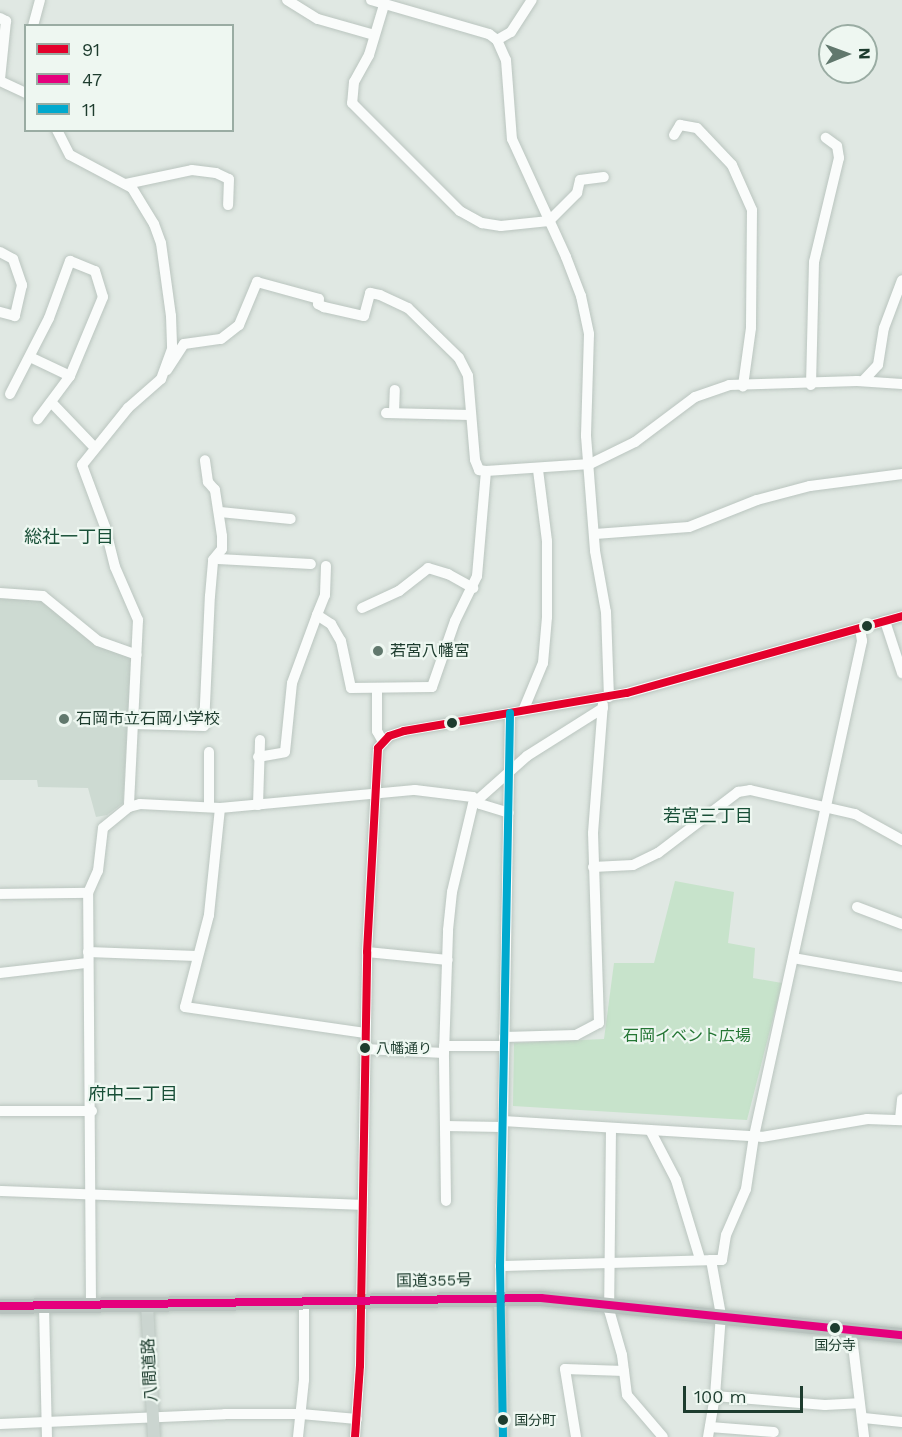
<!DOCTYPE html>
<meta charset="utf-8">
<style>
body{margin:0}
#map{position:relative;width:902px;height:1437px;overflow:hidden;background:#e0e8e3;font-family:"Work Sans","Noto Sans JP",sans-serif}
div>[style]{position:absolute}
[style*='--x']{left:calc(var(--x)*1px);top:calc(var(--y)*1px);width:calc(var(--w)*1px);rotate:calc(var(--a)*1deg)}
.built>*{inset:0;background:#cddad2}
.green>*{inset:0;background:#c7e3cb}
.roads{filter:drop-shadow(0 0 2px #bac5bf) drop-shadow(0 0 2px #bac5bf)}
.minor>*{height:10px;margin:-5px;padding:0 5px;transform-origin:5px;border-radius:5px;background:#fafcfb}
.major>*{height:12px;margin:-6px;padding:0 6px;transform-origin:6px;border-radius:6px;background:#cbd5d0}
.highway>*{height:15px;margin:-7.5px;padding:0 7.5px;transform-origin:7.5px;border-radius:7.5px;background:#b8c2be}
.bus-1>*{height:8px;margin:-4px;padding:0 4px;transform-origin:4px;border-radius:4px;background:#e4002b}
.bus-2>*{height:8px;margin:-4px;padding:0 4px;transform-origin:4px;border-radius:4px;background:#e5007d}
.bus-3>*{height:8px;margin:-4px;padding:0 4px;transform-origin:4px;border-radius:4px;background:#00a9ce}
.dots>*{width:16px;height:16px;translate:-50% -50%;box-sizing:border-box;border:3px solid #eef7f1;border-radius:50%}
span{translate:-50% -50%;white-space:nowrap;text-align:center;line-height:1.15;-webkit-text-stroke:4.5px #eef7f1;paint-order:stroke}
.bus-label{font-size:14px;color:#1d3c2e}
.left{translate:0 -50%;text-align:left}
.poi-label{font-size:16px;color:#1d3c2e}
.park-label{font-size:16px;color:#247634}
.street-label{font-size:16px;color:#1d3c2e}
.neighbourhood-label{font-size:18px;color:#184f37}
.legend{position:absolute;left:24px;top:24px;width:210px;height:108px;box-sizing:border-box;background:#eef7f1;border:2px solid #9aaca3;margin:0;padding:8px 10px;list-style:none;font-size:18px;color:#1d3c2e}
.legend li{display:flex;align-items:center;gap:12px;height:30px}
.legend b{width:30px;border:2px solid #9aaca3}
.north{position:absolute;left:818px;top:24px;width:60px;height:60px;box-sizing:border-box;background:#eef7f1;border:2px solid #9aaca3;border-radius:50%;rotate:89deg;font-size:16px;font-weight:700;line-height:24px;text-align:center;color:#1d3c2e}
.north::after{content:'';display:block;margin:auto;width:21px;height:27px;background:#61786d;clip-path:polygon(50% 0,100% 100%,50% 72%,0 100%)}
.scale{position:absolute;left:683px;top:1386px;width:120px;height:27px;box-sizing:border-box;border:3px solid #1d3c2e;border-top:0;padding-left:8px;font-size:18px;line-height:21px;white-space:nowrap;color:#1d3c2e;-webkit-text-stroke:4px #eef7f1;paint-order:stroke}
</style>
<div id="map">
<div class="built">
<i style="clip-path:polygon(0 597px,42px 601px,96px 646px,131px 657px,123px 803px,107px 815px,96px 817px,88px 788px,38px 787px,37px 780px,0 780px)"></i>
</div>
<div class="green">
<i style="clip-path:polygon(675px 881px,734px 892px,728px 943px,755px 948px,753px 978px,782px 983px,747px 1120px,513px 1106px,514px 1043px,604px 1039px,614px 963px,654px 963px)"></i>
</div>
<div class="roads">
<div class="minor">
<i style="--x:287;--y:0;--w:36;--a:32"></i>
<i style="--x:318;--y:19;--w:58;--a:15.9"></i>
<i style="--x:371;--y:0;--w:123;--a:16.1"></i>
<i style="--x:489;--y:34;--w:10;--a:37"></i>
<i style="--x:497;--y:40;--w:22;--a:66"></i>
<i style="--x:506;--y:60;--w:79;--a:85.7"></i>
<i style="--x:512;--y:139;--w:130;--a:65.4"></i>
<i style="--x:566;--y:257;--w:42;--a:69"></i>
<i style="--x:581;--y:296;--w:39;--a:78"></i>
<i style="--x:589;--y:334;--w:102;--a:91.7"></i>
<i style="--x:586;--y:436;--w:115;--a:85.5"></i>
<i style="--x:595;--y:551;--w:62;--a:79.8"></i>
<i style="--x:606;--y:612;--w:85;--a:88"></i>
<i style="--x:384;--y:5;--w:52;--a:106.7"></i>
<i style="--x:369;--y:55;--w:31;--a:119"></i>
<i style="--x:354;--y:82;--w:21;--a:95"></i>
<i style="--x:352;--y:103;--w:153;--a:45"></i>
<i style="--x:460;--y:211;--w:25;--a:29"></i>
<i style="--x:482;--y:223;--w:19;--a:9"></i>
<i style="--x:501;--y:226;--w:48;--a:-5.9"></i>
<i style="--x:549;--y:221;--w:40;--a:-45"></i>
<i style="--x:577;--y:193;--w:13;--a:-77"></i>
<i style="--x:580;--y:180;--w:24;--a:-7"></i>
<i style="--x:0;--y:18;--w:7;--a:27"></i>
<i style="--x:6;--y:21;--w:58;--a:95.9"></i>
<i style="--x:33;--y:26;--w:27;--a:-75"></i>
<i style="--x:497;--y:40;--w:16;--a:-30"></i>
<i style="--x:511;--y:32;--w:38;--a:-57"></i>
<i style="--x:0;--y:81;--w:29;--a:25"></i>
<i style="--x:57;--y:130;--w:28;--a:63"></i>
<i style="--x:70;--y:155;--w:70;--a:28"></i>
<i style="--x:132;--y:188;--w:42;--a:58.6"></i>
<i style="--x:154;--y:224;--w:20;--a:70"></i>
<i style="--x:161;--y:243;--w:74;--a:82.2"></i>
<i style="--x:171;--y:316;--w:33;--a:88"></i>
<i style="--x:172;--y:349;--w:32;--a:110"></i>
<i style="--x:161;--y:379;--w:44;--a:138.7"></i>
<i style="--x:128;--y:408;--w:73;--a:128.9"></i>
<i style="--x:82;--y:465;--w:66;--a:69.6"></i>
<i style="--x:105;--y:527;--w:41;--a:76"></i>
<i style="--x:115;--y:567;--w:58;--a:66.5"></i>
<i style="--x:138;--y:620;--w:187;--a:92.8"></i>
<i style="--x:674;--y:135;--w:12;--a:-59"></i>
<i style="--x:680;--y:125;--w:17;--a:10"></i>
<i style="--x:697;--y:128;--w:51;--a:46.6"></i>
<i style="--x:732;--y:165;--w:49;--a:66"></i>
<i style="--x:752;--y:210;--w:118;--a:90.5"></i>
<i style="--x:751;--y:328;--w:59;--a:97.9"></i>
<i style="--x:126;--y:184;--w:67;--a:-12"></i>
<i style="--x:192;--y:170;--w:24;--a:7"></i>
<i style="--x:216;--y:173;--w:14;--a:25"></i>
<i style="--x:229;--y:179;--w:26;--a:92"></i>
<i style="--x:0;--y:252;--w:15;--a:28"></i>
<i style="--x:13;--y:259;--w:28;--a:71"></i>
<i style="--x:22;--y:285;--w:32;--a:103"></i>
<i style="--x:15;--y:316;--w:16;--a:-165"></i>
<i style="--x:30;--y:357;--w:44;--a:25.4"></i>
<i style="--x:167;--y:370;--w:31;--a:-57"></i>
<i style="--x:184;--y:344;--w:37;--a:-8"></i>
<i style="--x:221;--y:339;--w:23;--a:-38"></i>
<i style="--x:239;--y:325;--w:47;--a:-67.3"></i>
<i style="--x:257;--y:282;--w:64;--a:15.3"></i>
<i style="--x:319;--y:299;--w:5;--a:101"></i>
<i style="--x:318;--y:304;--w:7;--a:27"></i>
<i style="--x:324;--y:307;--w:41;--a:12.7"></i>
<i style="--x:364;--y:316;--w:24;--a:-75"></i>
<i style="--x:370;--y:293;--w:10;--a:11"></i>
<i style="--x:380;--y:295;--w:31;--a:25"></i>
<i style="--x:408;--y:308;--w:71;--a:44.4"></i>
<i style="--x:459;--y:358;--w:20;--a:63"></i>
<i style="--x:468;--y:376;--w:84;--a:85.2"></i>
<i style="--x:475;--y:460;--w:11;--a:68"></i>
<i style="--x:479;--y:470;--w:7;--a:8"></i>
<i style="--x:486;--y:471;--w:104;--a:-3.9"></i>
<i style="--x:590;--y:464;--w:50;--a:-26.1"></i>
<i style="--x:635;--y:442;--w:75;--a:-36.9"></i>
<i style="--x:695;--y:397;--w:36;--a:-19"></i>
<i style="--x:729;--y:385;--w:128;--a:-1.8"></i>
<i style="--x:857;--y:381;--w:45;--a:3.8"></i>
<i style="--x:863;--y:381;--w:22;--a:-47"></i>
<i style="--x:878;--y:365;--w:37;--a:-81"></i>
<i style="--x:884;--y:328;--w:51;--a:-69.4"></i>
<i style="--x:811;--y:385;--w:123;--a:-88.6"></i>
<i style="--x:814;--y:262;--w:107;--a:-76.5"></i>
<i style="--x:839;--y:158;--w:12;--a:-99"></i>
<i style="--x:837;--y:146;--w:14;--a:-144"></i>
<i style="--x:10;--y:394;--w:85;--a:-62.8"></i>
<i style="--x:49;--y:318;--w:61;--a:-69.8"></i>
<i style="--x:70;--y:261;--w:27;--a:22"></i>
<i style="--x:95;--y:271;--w:27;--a:73"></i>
<i style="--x:103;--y:297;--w:86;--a:112.7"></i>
<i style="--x:70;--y:376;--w:54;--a:126.7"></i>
<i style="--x:51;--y:402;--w:62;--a:46.3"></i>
<i style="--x:386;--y:413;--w:84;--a:1.4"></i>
<i style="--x:394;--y:413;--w:23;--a:-88"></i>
<i style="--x:220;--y:512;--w:71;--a:5.6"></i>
<i style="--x:595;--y:534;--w:94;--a:-4.3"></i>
<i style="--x:689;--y:527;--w:73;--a:-21.7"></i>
<i style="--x:757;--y:500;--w:55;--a:-14.8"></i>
<i style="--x:810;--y:486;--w:93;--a:-7.4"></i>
<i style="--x:218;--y:559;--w:93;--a:3.1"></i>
<i style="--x:326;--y:566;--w:29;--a:92"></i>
<i style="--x:325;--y:595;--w:22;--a:112"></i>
<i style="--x:317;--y:615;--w:17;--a:33"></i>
<i style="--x:331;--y:624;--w:20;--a:60"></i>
<i style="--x:341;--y:641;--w:48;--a:78"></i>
<i style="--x:351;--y:688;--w:81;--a:-0.7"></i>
<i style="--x:432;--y:687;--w:70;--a:-70.8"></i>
<i style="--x:455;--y:621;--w:50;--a:-63.9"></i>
<i style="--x:477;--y:576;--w:105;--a:-85.1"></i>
<i style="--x:0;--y:593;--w:43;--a:4"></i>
<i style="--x:43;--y:596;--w:71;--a:39.3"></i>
<i style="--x:98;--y:641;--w:41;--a:19.7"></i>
<i style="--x:362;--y:608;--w:41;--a:-24.7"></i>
<i style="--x:399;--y:591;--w:37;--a:-38"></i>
<i style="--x:428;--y:568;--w:21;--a:17"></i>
<i style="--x:448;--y:574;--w:29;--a:29"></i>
<i style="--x:885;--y:621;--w:55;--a:71.9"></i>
<i style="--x:377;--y:689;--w:42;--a:90"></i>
<i style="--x:377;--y:731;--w:13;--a:61"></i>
<i style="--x:523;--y:711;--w:52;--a:-67.4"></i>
<i style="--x:543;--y:663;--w:46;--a:-85"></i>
<i style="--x:547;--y:617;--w:76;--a:-90"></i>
<i style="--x:547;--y:541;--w:72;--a:-97.2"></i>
<i style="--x:134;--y:724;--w:70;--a:1.6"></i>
<i style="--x:204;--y:726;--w:130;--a:-87.4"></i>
<i style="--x:210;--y:596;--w:36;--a:-85"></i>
<i style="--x:213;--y:560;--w:14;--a:-51"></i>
<i style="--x:222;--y:549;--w:13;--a:-90"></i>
<i style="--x:222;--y:536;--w:47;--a:-98.7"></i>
<i style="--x:215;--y:490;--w:11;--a:-131"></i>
<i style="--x:208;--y:482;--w:22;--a:-98"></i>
<i style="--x:258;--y:757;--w:27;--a:-10"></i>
<i style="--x:285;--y:752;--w:69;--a:-84.2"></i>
<i style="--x:292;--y:683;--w:72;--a:-69.8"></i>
<i style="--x:258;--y:805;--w:65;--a:-88.2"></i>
<i style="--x:209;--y:807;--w:55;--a:-90"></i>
<i style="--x:220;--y:808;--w:108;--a:95.9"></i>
<i style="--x:209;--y:915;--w:95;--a:104.6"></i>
<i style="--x:185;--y:1007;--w:182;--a:8.2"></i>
<i style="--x:593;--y:867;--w:40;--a:-2.9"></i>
<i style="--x:633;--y:865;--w:28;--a:-26"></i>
<i style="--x:658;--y:853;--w:101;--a:-37.3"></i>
<i style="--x:738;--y:792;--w:12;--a:-9"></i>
<i style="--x:750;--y:790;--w:108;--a:12.9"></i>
<i style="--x:855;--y:814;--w:54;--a:29"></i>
<i style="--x:0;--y:894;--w:88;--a:-0.7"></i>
<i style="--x:857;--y:907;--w:48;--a:20.7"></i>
<i style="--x:88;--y:952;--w:108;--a:2.1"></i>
<i style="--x:367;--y:952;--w:81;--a:5.6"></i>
<i style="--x:793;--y:958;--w:111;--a:9.9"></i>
<i style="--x:0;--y:973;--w:88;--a:-6.6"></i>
<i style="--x:504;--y:1037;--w:72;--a:-1.6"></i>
<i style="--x:576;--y:1035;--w:26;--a:-28"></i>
<i style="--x:599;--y:1023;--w:190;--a:-91.8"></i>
<i style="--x:593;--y:833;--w:129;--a:-85.6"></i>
<i style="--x:444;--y:1046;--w:60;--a:0"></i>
<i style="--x:365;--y:1049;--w:79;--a:2.9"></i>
<i style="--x:0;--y:1111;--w:92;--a:0"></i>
<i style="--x:900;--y:1119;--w:20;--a:-84"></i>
<i style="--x:503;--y:1121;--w:259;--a:3.5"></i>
<i style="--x:762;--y:1137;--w:107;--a:-9.7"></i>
<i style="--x:867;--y:1119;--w:35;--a:2"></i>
<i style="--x:445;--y:1126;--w:57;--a:1"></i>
<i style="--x:611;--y:1128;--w:182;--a:90.6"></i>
<i style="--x:609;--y:1310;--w:47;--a:73.9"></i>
<i style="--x:622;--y:1355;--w:40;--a:82.9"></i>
<i style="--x:627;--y:1395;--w:55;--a:49.4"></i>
<i style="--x:650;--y:1130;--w:56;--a:62.5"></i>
<i style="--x:676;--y:1180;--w:83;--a:73.1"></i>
<i style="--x:0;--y:1191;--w:360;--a:2.2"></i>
<i style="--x:446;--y:1201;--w:148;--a:-90.8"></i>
<i style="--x:444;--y:1053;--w:123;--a:-88.1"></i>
<i style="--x:448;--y:930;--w:38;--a:-84"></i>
<i style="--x:452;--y:892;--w:90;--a:-76.6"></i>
<i style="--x:473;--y:804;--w:72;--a:-41.6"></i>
<i style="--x:527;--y:756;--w:90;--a:-32.3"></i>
<i style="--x:500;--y:1266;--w:211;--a:-1.6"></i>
<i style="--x:500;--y:1298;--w:585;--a:-89.02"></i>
<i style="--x:91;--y:1305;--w:412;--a:-90.4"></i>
<i style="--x:88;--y:893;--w:24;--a:-66"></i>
<i style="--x:98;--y:871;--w:43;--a:-83.4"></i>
<i style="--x:103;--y:828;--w:33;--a:-39"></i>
<i style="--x:129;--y:807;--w:11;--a:-15"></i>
<i style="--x:140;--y:804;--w:80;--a:2.9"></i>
<i style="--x:220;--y:808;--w:196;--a:-5.3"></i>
<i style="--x:415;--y:790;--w:58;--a:6.9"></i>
<i style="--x:473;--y:797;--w:10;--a:45"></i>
<i style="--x:480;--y:804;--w:30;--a:17"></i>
<i style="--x:44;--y:1306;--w:131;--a:88.7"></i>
<i style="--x:851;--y:1329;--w:109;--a:83.1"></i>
<i style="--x:715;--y:1396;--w:110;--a:4.7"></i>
<i style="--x:825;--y:1405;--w:33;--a:-3"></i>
<i style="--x:864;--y:1418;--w:38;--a:6"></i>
<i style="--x:0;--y:1424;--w:225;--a:-2.5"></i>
<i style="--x:225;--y:1414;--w:76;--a:0"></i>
<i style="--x:301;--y:1414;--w:56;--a:5.1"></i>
<i style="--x:710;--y:1427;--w:64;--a:4.5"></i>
<i style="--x:298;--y:1437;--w:57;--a:-84"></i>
<i style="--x:304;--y:1380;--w:79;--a:-90"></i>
<i style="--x:355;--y:1437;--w:71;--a:-86"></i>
<i style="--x:360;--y:1366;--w:414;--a:-89"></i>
<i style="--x:367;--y:952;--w:204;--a:-86.9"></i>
<i style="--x:378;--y:748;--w:16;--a:-47"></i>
<i style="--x:389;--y:736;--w:16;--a:-18"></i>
<i style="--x:404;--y:731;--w:226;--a:-9.7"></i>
<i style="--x:627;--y:693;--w:286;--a:-15.6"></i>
<i style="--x:576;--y:1437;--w:69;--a:-99.2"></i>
<i style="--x:565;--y:1369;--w:59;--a:1.9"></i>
<i style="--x:708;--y:1437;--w:42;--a:-80.3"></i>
<i style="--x:715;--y:1396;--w:81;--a:-85.8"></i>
<i style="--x:721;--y:1315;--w:56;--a:-100.3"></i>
<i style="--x:711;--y:1260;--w:11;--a:0"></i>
<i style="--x:722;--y:1260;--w:25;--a:-81"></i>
<i style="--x:726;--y:1235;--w:50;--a:-66.5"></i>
<i style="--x:746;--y:1189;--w:54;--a:-81.4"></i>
<i style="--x:754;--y:1136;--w:507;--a:-77.69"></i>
<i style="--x:862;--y:641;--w:13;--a:-99"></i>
</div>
<div class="major">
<i style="--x:500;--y:1298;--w:139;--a:88.8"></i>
<i style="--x:147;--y:1304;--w:133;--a:87"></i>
</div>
<div class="highway">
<i style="--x:0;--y:1306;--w:541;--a:-0.85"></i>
<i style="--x:541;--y:1298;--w:363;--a:5.9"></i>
</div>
</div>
<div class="bus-1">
<i style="--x:355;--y:1437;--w:71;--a:-86"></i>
<i style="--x:360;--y:1366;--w:414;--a:-89"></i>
<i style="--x:367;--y:952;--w:204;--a:-86.9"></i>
<i style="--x:378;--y:748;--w:16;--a:-47"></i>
<i style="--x:389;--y:736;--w:16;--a:-18"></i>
<i style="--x:404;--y:731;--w:226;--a:-9.7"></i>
<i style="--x:627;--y:693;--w:286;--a:-15.6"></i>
</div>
<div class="bus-2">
<i style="--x:0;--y:1306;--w:541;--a:-0.85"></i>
<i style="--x:541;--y:1298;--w:363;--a:5.9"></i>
</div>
<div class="bus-3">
<i style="--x:503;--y:1437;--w:171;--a:-91"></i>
<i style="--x:500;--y:1266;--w:553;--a:-88.96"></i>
</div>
<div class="dots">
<i style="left:867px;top:626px;background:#1d3c2e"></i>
<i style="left:378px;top:651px;background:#61786d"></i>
<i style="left:64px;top:719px;background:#61786d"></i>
<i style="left:452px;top:723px;background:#1d3c2e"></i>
<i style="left:365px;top:1048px;background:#1d3c2e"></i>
<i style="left:835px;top:1328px;background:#1d3c2e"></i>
<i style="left:503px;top:1420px;background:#1d3c2e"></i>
</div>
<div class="bus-label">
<span class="left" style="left:376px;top:1048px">八幡通り</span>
<span style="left:835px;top:1345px">国分寺</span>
<span class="left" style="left:514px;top:1420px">国分町</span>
</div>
<div class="poi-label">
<span class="left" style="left:390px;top:651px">若宮八幡宮</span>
<span class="left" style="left:76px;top:719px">石岡市立石岡小学校</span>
</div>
<div class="park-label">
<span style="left:687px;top:1036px">石岡イベント広場</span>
</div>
<div class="street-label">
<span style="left:434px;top:1281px;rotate:-1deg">国道355号</span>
<span style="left:150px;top:1370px;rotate:-93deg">八間道路</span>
</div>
<div class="neighbourhood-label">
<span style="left:69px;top:537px">総社一丁目</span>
<span style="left:708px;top:816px">若宮三丁目</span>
<span style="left:133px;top:1094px">府中二丁目</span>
</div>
<ul class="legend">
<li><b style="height:8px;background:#e4002b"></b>91</li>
<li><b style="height:8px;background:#e5007d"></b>47</li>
<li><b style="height:8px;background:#00a9ce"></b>11</li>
</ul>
<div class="north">N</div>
<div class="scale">100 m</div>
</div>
